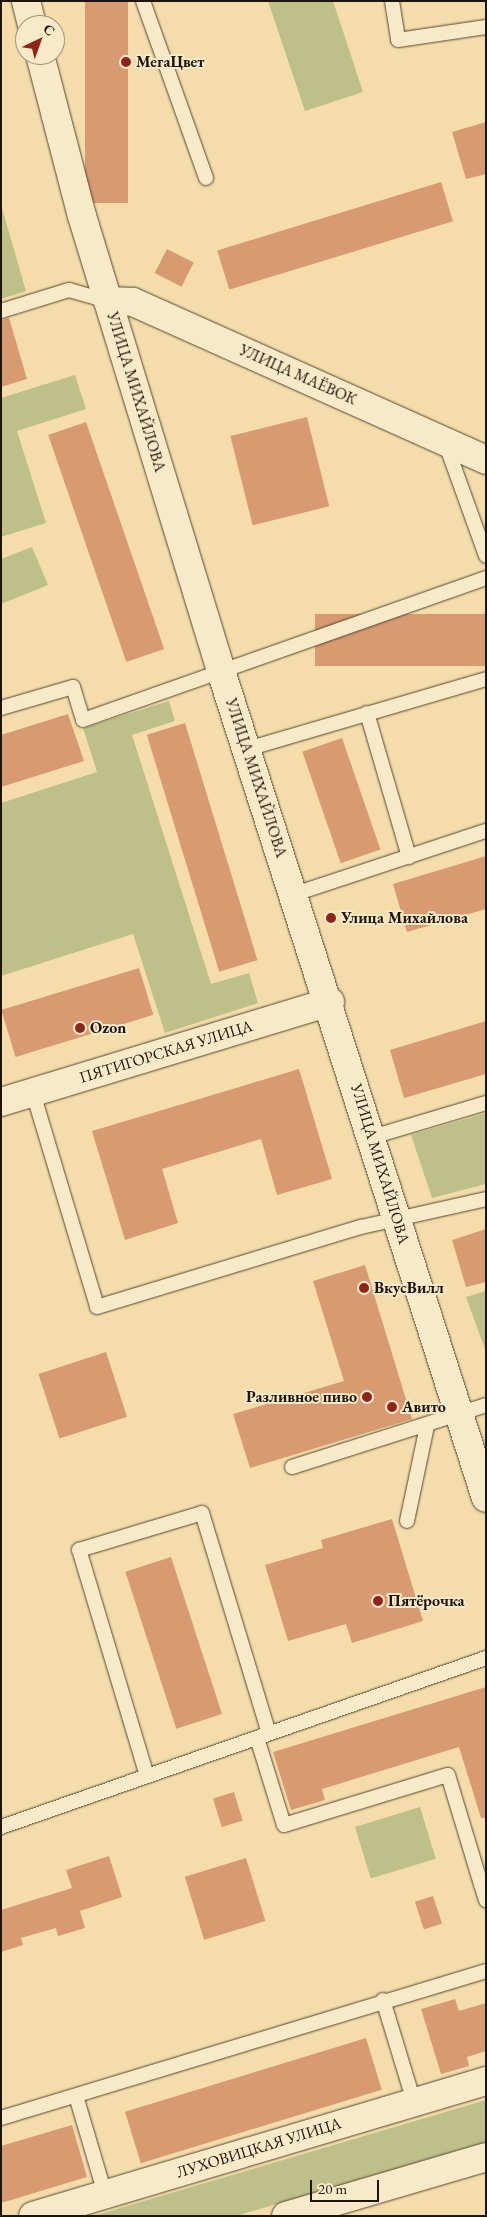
<!DOCTYPE html>
<meta charset="utf-8">
<style>
body{margin:0}
#map{position:relative;width:487px;height:2217px;overflow:hidden;background:#f5ddab;font-family:"EB Garamond",serif}
div>[style]{position:absolute}
[style*='--x']{left:calc(var(--x)*1px);top:calc(var(--y)*1px);width:calc(var(--w)*1px);rotate:calc(var(--a)*1deg)}
.green>*{inset:0;background:#bdc088;transform-origin:0 0}
.building>*{inset:0;background:#d89a71;transform-origin:0 0}
.roads{filter:drop-shadow(0 0 1px #534733) drop-shadow(0 0 1px #534733)}
.lane>*{height:14px;margin:-7px;padding:0 7px;transform-origin:7px;border-radius:7px;background:#f8e9c8}
.street>*{height:28px;margin:-14px;padding:0 14px;transform-origin:14px;border-radius:14px;background:#f8e9c8}
.secondary>*{height:28px;margin:-14px;padding:0 14px;transform-origin:14px;border-radius:14px;background:#f8e9c8}
.dots>*{width:14px;height:14px;translate:-50% -50%;box-sizing:border-box;border:2px solid #f8e9c8;border-radius:50%}
span{translate:-50% -50%;white-space:nowrap;text-align:center;line-height:1.15;-webkit-text-stroke:4px #f8e9c8;paint-order:stroke}
.poi-label{font-size:16px;color:#1d150b;font-weight:700}
.left{translate:0 -50%;text-align:left}
.right{translate:-100% -50%;text-align:right}
.street-label{font-size:16px;color:#1d150b}
.frame{position:absolute;inset:0;border:2px solid #1d150b;pointer-events:none}
.north{position:absolute;left:15px;top:15px;width:50px;height:50px;box-sizing:border-box;background:#f8e9c8;border:1px solid #a0947c;border-radius:50%;rotate:42deg;font-size:14px;font-weight:700;line-height:20px;text-align:center;color:#1d150b}
.north::after{content:'';display:block;margin:auto;width:18px;height:22px;background:#8f2418;clip-path:polygon(50% 0,100% 100%,50% 72%,0 100%)}
.scale{position:absolute;left:310px;top:2180px;width:69px;height:22px;box-sizing:border-box;border:2px solid #1d150b;border-top:0;padding-left:6px;font-size:15px;line-height:18px;white-space:nowrap;color:#1d150b;-webkit-text-stroke:4px #f8e9c8;paint-order:stroke}
</style>
<div id="map">
<div class="green">
<i style="clip-path:polygon(268px 1px,333px 1px,363px 92px,305px 111px)"></i>
<i style="clip-path:polygon(1px 205px,26px 291px,1px 299px)"></i>
<i style="clip-path:polygon(75px 375px,86px 409px,17px 431px,46px 523px,1px 537px,1px 398px)"></i>
<i style="clip-path:polygon(32px 547px,48px 585px,1px 604px,1px 559px)"></i>
<i style="clip-path:polygon(169px 701px,175px 721px,132px 735px,211px 984px,249px 973px,258px 1003px,165px 1033px,133px 934px,1px 976px,1px 803px,97px 772px,83px 728px)"></i>
<i style="clip-path:polygon(486px 1113px,486px 1184px,432px 1198px,411px 1135px)"></i>
<i style="clip-path:polygon(486px 1291px,486px 1352px,466px 1297px)"></i>
<i style="left:420px;top:1807px;width:54px;height:68px;rotate:73deg"></i>
<i style="clip-path:polygon(486px 2100px,486px 2142px,236px 2216px,93px 2216px)"></i>
</div>
<div class="building">
<i style="left:85px;top:1px;width:43px;height:202px"></i>
<i style="clip-path:polygon(486px 122px,486px 174px,466px 179px,452px 132px)"></i>
<i style="left:441px;top:182px;width:41px;height:234px;rotate:73deg"></i>
<i style="left:167px;top:249px;width:30px;height:27px;rotate:27deg"></i>
<i style="clip-path:polygon(9px 318px,27px 379px,1px 387px,1px 320px)"></i>
<i style="left:307px;top:417px;width:92px;height:79px;rotate:76deg"></i>
<i style="left:86px;top:422px;width:240px;height:40px;rotate:71deg"></i>
<i style="left:486px;top:614px;width:52px;height:171px;rotate:90deg"></i>
<i style="clip-path:polygon(68px 714px,84px 761px,1px 787px,1px 735px)"></i>
<i style="left:185px;top:723px;width:248px;height:40px;rotate:73deg"></i>
<i style="left:342px;top:738px;width:118px;height:42px;rotate:71deg"></i>
<i style="clip-path:polygon(486px 856px,486px 909px,407px 932px,393px 884px)"></i>
<i style="left:139px;top:968px;width:49px;height:144px;rotate:73deg"></i>
<i style="clip-path:polygon(486px 1021px,486px 1074px,404px 1098px,390px 1050px)"></i>
<i style="clip-path:polygon(299px 1069px,332px 1179px,277px 1195px,261px 1139px,162px 1169px,178px 1223px,125px 1240px,92px 1131px)"></i>
<i style="clip-path:polygon(486px 1229px,486px 1282px,466px 1287px,452px 1240px)"></i>
<i style="clip-path:polygon(365px 1265px,412px 1419px,250px 1468px,233px 1414px,344px 1381px,313px 1281px)"></i>
<i style="left:106px;top:1352px;width:68px;height:71px;rotate:72deg"></i>
<i style="clip-path:polygon(392px 1519px,423px 1621px,352px 1643px,346px 1624px,288px 1641px,265px 1565px,323px 1548px,321px 1540px)"></i>
<i style="left:171px;top:1557px;width:165px;height:48px;rotate:72deg"></i>
<i style="clip-path:polygon(486px 1687px,486px 1818px,481px 1818px,459px 1747px,322px 1789px,325px 1800px,291px 1810px,273px 1752px)"></i>
<i style="left:234px;top:1792px;width:30px;height:22px;rotate:73deg"></i>
<i style="clip-path:polygon(109px 1856px,122px 1897px,80px 1911px,85px 1928px,58px 1936px,56px 1928px,21px 1938px,23px 1945px,1px 1952px,1px 1910px,72px 1888px,66px 1870px)"></i>
<i style="left:246px;top:1858px;width:66px;height:64px;rotate:73deg"></i>
<i style="left:433px;top:1896px;width:29px;height:19px;rotate:72deg"></i>
<i style="clip-path:polygon(455px 1999px,459px 2011px,486px 2003px,486px 2051px,467px 2057px,469px 2066px,441px 2074px,421px 2009px)"></i>
<i style="left:366px;top:2038px;width:54px;height:252px;rotate:73deg"></i>
<i style="clip-path:polygon(72px 2125px,87px 2177px,1px 2203px,1px 2146px)"></i>
</div>
<div class="roads">
<div class="lane">
<i style="--x:143;--y:1;--w:188;--a:70.4"></i>
<i style="--x:392;--y:1;--w:39;--a:81"></i>
<i style="--x:398;--y:40;--w:89;--a:-8.4"></i>
<i style="--x:1;--y:311;--w:71;--a:-17.2"></i>
<i style="--x:69;--y:290;--w:41;--a:15.8"></i>
<i style="--x:445;--y:442;--w:121;--a:70.2"></i>
<i style="--x:1;--y:708;--w:75;--a:-16.3"></i>
<i style="--x:73;--y:687;--w:34;--a:73"></i>
<i style="--x:83;--y:720;--w:427;--a:-19.4"></i>
<i style="--x:367;--y:713;--w:150;--a:73.7"></i>
<i style="--x:247;--y:749;--w:249;--a:-16.3"></i>
<i style="--x:295;--y:894;--w:201;--a:-18.3"></i>
<i style="--x:33;--y:1093;--w:223;--a:73.3"></i>
<i style="--x:97;--y:1307;--w:276;--a:-16.9"></i>
<i style="--x:361;--y:1227;--w:128;--a:-12.6"></i>
<i style="--x:372;--y:1137;--w:119;--a:-16.6"></i>
<i style="--x:292;--y:1467;--w:204;--a:-17.7"></i>
<i style="--x:407;--y:1521;--w:97;--a:-78.1"></i>
<i style="--x:257;--y:1738;--w:91;--a:72.8"></i>
<i style="--x:284;--y:1825;--w:171;--a:-17"></i>
<i style="--x:448;--y:1775;--w:114;--a:73.2"></i>
<i style="--x:147;--y:1776;--w:236;--a:-106.7"></i>
<i style="--x:79;--y:1550;--w:128;--a:-16.7"></i>
<i style="--x:202;--y:1513;--w:230;--a:73.1"></i>
<i style="--x:1;--y:1827;--w:514;--a:-19.21"></i>
<i style="--x:486;--y:1882;--w:5;--a:158"></i>
<i style="--x:481;--y:1884;--w:17;--a:73"></i>
<i style="--x:383;--y:2000;--w:107;--a:73.1"></i>
<i style="--x:76;--y:2096;--w:102;--a:73.5"></i>
<i style="--x:1;--y:2118;--w:507;--a:-16.86"></i>
</div>
<div class="street">
<i style="--x:108;--y:301;--w:25;--a:2"></i>
<i style="--x:133;--y:302;--w:387;--a:24.1"></i>
</div>
<div class="secondary">
<i style="--x:26;--y:1;--w:25;--a:76"></i>
<i style="--x:40;--y:55;--w:166;--a:75.4"></i>
<i style="--x:82;--y:216;--w:479;--a:73"></i>
<i style="--x:222;--y:674;--w:865;--a:72.24"></i>
<i style="--x:1;--y:1102;--w:344;--a:-16.9"></i>
<i style="--x:33;--y:2216;--w:473;--a:-16.6"></i>
<i style="--x:286;--y:2216;--w:209;--a:-16.4"></i>
</div>
</div>
<div class="dots">
<i style="left:126px;top:62px;background:#8f2418"></i>
<i style="left:331px;top:918px;background:#8f2418"></i>
<i style="left:80px;top:1028px;background:#8f2418"></i>
<i style="left:364px;top:1288px;background:#8f2418"></i>
<i style="left:367px;top:1397px;background:#8f2418"></i>
<i style="left:392px;top:1407px;background:#8f2418"></i>
<i style="left:378px;top:1601px;background:#8f2418"></i>
</div>
<div class="poi-label">
<span class="left" style="left:136px;top:62px">МегаЦвет</span>
<span class="left" style="left:341px;top:918px">Улица Михайлова</span>
<span class="left" style="left:90px;top:1028px">Ozon</span>
<span class="left" style="left:374px;top:1288px">ВкусВилл</span>
<span class="right" style="left:357px;top:1397px">Разливное пиво</span>
<span class="left" style="left:402px;top:1407px">Авито</span>
<span class="left" style="left:388px;top:1601px">Пятёрочка</span>
</div>
<div class="street-label">
<span style="left:298px;top:375px;rotate:24deg">УЛИЦА МАЁВОК</span>
<span style="left:136px;top:392px;rotate:73deg">УЛИЦА МИХАЙЛОВА</span>
<span style="left:256px;top:778px;rotate:72deg">УЛИЦА МИХАЙЛОВА</span>
<span style="left:166px;top:1052px;rotate:-17deg">ПЯТИГОРСКАЯ УЛИЦА</span>
<span style="left:380px;top:1164px;rotate:73deg">УЛИЦА МИХАЙЛОВА</span>
<span style="left:259px;top:2148px;rotate:-17deg">ЛУХОВИЦКАЯ УЛИЦА</span>
</div>
<div class="frame"></div>
<div class="north">С</div>
<div class="scale">20 m</div>
</div>
